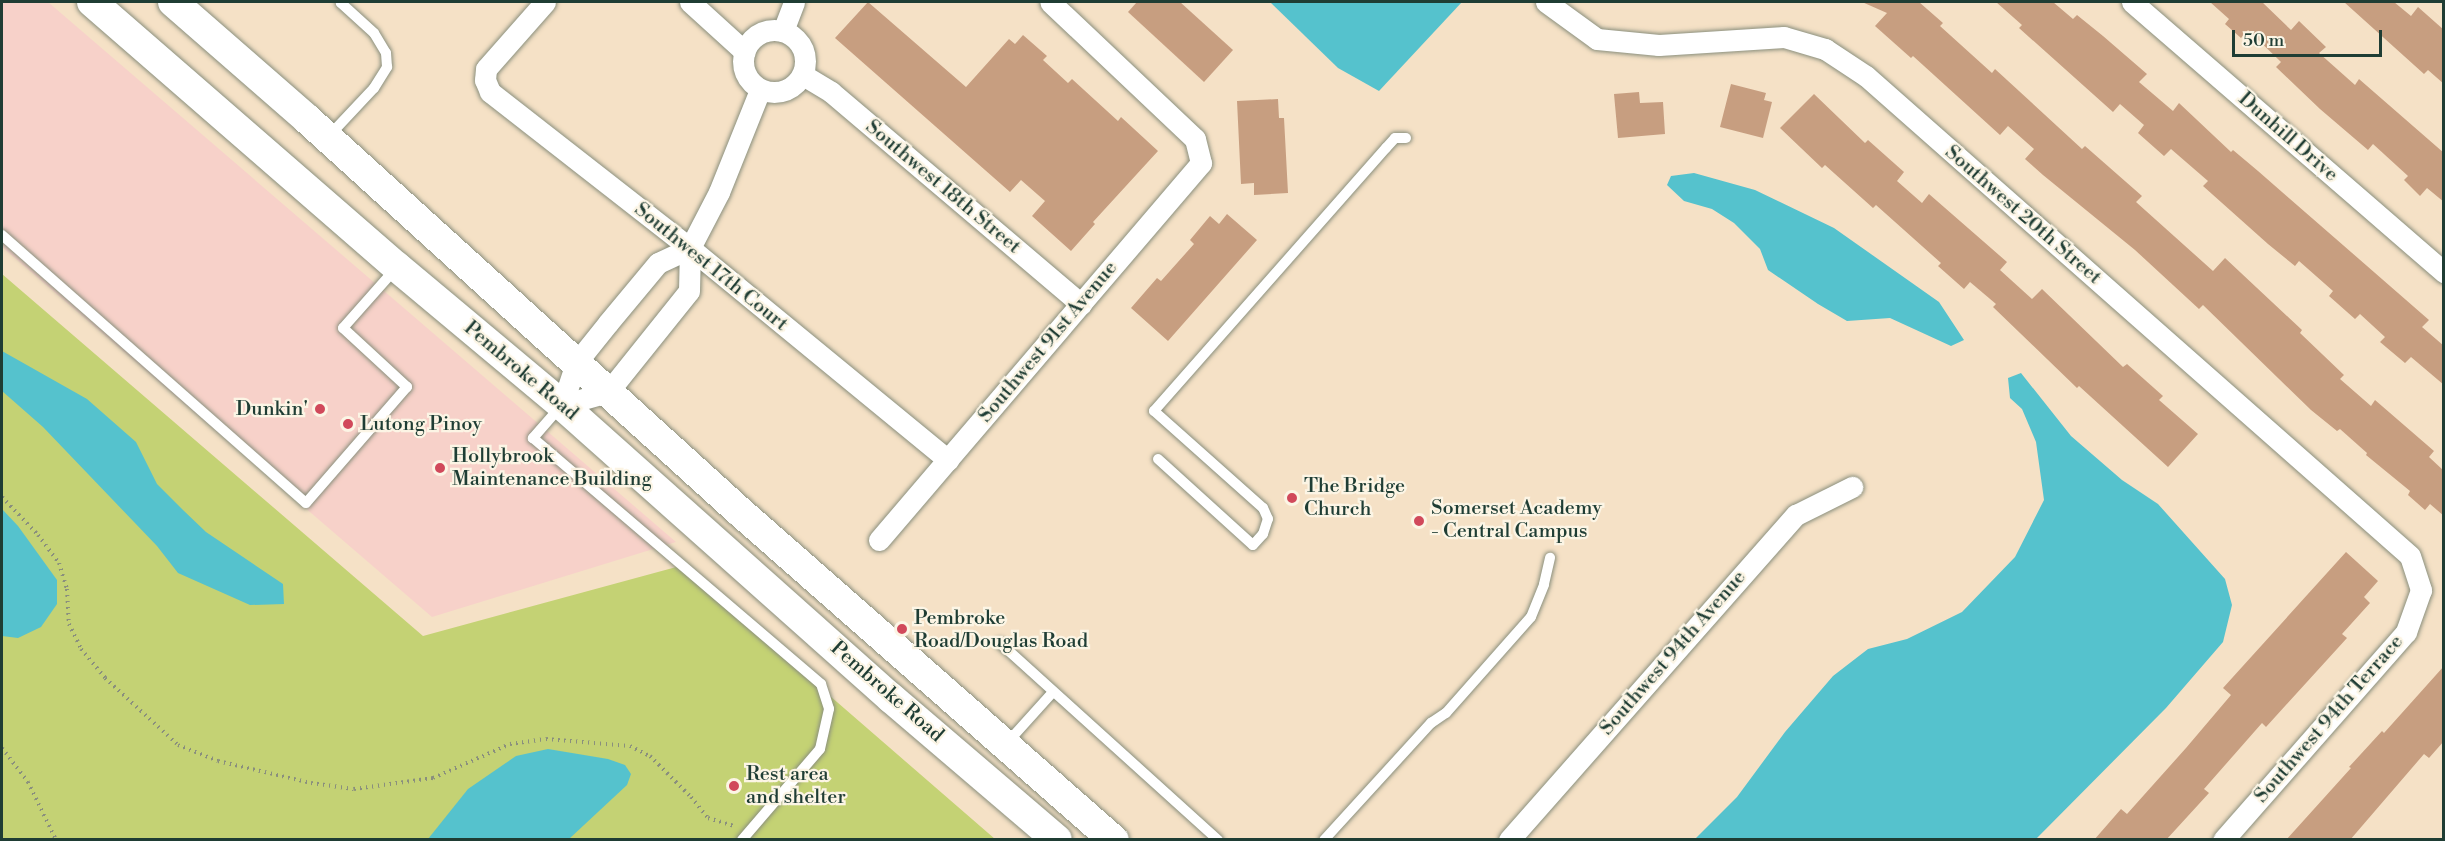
<!DOCTYPE html>
<style>
body{margin:0}
#map{position:relative;width:2445px;height:841px;overflow:hidden;background:#f5e1c6;font-family:"Libre Bodoni",serif}
div>[style]{position:absolute}
[style*='--x']{left:calc(var(--x)*1px);top:calc(var(--y)*1px);width:calc(var(--w)*1px);rotate:calc(var(--a)*1deg)}
.built>*{inset:0;background:#f7d1c9}
.green>*{inset:0;background:#c4d274}
.water>*{inset:0;background:#55c2cd}
.building>*{inset:0;background:#c79e80}
.path>*{height:4px;margin-top:-2px;transform-origin:0;background:repeating-linear-gradient(90deg,#8a8f7d 0 1.5px,transparent 0 6px)}
.roads{filter:drop-shadow(0 0 2px #8a8f7d) drop-shadow(0 0 2px #8a8f7d)}
.service>*{height:10px;margin:-5px;padding:0 5px;transform-origin:5px;border-radius:5px;background:#fff}
.minor>*{height:21px;margin:-10.5px;padding:0 10.5px;transform-origin:10.5px;border-radius:10.5px;background:#fff}
.minor>.ring{margin:-10.5px;padding:0;box-sizing:content-box;background:none;border:21px solid #fff;border-radius:50%}
.secondary>*{height:30px;margin:-15px;padding:0 15px;transform-origin:15px;border-radius:15px;background:#fff}
.dots>*{width:16px;height:16px;translate:-50% -50%;box-sizing:border-box;border:3px solid #fcf5e5;border-radius:50%}
span{translate:-50% -50%;white-space:nowrap;text-align:center;line-height:1.15;-webkit-text-stroke:4.5px #fcf5e5;paint-order:stroke}
.street-label{font-size:20px;color:#1f3d34}
.poi-label{font-size:20px;color:#1f3d34}
.right{translate:-100% -50%;text-align:right}
.left{translate:0 -50%;text-align:left}
.frame{position:absolute;inset:0;border:3px solid #1f3d34;pointer-events:none}
.scale{position:absolute;left:2232px;top:30px;width:150px;height:27px;box-sizing:border-box;border:3px solid #1f3d34;border-top:0;padding-left:8px;font-size:18px;line-height:21px;white-space:nowrap;color:#1f3d34;-webkit-text-stroke:4px #fcf5e5;paint-order:stroke}
</style>
<div id="map">
<div class="built">
<i style="clip-path:polygon(2px 2px,48px 2px,676px 542px,432px 617px,2px 247px)"></i>
</div>
<div class="green">
<i style="clip-path:polygon(2px 274px,423px 636px,680px 566px,995px 839px,2px 839px)"></i>
</div>
<div class="water">
<i style="clip-path:polygon(1270px 2px,1462px 2px,1379px 91px,1338px 68px)"></i>
<i style="clip-path:polygon(1694px 173px,1755px 190px,1834px 228px,1939px 302px,1964px 340px,1951px 346px,1890px 318px,1847px 321px,1818px 304px,1768px 270px,1760px 249px,1734px 223px,1712px 209px,1684px 201px,1667px 185px,1671px 176px)"></i>
<i style="clip-path:polygon(2px 351px,87px 399px,136px 442px,157px 484px,183px 510px,206px 532px,283px 584px,284px 604px,250px 605px,178px 573px,157px 546px,43px 427px,2px 391px)"></i>
<i style="clip-path:polygon(2021px 373px,2071px 436px,2122px 480px,2158px 504px,2225px 579px,2232px 605px,2223px 642px,2166px 708px,2036px 839px,1695px 839px,1737px 797px,1785px 732px,1833px 676px,1868px 649px,1907px 639px,1962px 612px,2015px 557px,2044px 500px,2036px 442px,2022px 409px,2010px 398px,2008px 378px)"></i>
<i style="clip-path:polygon(2px 509px,18px 526px,57px 580px,57px 604px,41px 627px,18px 638px,2px 636px)"></i>
<i style="clip-path:polygon(548px 749px,608px 759px,625px 765px,631px 774px,627px 785px,569px 839px,428px 839px,468px 789px,516px 756px)"></i>
</div>
<div class="building">
<i style="clip-path:polygon(868px 2px,966px 87px,1009px 39px,1015px 44px,1023px 35px,1047px 56px,1043px 60px,1068px 83px,1072px 79px,1118px 121px,1121px 117px,1158px 151px,1093px 222px,1095px 224px,1071px 251px,1032px 216px,1045px 201px,1021px 180px,1010px 192px,835px 38px)"></i>
<i style="clip-path:polygon(1137px 2px,1180px 2px,1233px 50px,1204px 82px,1128px 12px)"></i>
<i style="clip-path:polygon(1862px 2px,1919px 2px,1943px 23px,1940px 26px,1992px 73px,1995px 69px,2082px 149px,2085px 146px,2142px 196px,2136px 202px,2213px 271px,2225px 258px,2302px 330px,2300px 333px,2344px 375px,2340px 379px,2371px 406px,2375px 400px,2434px 451px,2429px 457px,2444px 471px,2444px 516px,2430px 504px,2425px 510px,2408px 495px,2410px 491px,2366px 455px,2367px 453px,2340px 429px,2337px 431px,2311px 410px,2203px 305px,2199px 309px,2135px 250px,2043px 175px,2025px 159px,2034px 149px,2008px 126px,2000px 135px,1913px 56px,1911px 58px,1875px 26px,1887px 13px)"></i>
<i style="clip-path:polygon(1996px 2px,2053px 2px,2073px 19px,2077px 15px,2103px 36px,2147px 74px,2139px 82px,2173px 111px,2179px 103px,2231px 152px,2233px 150px,2258px 171px,2429px 320px,2422px 327px,2444px 346px,2444px 385px,2411px 357px,2405px 363px,2380px 342px,2385px 337px,2360px 314px,2355px 319px,2329px 296px,2333px 291px,2299px 261px,2295px 266px,2268px 244px,2203px 186px,2208px 181px,2171px 149px,2164px 156px,2138px 133px,2144px 125px,2120px 104px,2113px 112px,2019px 28px,2022px 25px)"></i>
<i style="clip-path:polygon(2210px 2px,2262px 2px,2291px 30px,2299px 21px,2326px 47px,2319px 53px,2355px 85px,2359px 79px,2444px 153px,2444px 202px,2427px 188px,2420px 196px,2404px 180px,2408px 176px,2373px 144px,2368px 150px,2320px 109px,2276px 67px,2281px 62px,2248px 30px,2241px 38px,2225px 24px,2229px 19px)"></i>
<i style="clip-path:polygon(2344px 2px,2394px 2px,2411px 16px,2418px 7px,2444px 30px,2444px 84px,2428px 70px,2424px 74px)"></i>
<i style="clip-path:polygon(1731px 84px,1766px 93px,1764px 100px,1772px 102px,1763px 138px,1720px 127px)"></i>
<i style="clip-path:polygon(1639px 92px,1640px 103px,1663px 102px,1665px 134px,1618px 138px,1614px 94px)"></i>
<i style="clip-path:polygon(1814px 94px,1865px 143px,1868px 140px,1904px 172px,1897px 181px,1922px 203px,1929px 194px,2007px 262px,2000px 270px,2032px 299px,2042px 289px,2123px 367px,2127px 364px,2163px 396px,2159px 400px,2198px 434px,2168px 467px,2079px 386px,2077px 388px,1993px 307px,1996px 304px,1970px 282px,1964px 289px,1938px 266px,1941px 263px,1876px 205px,1873px 208px,1825px 165px,1822px 168px,1780px 128px)"></i>
<i style="clip-path:polygon(1278px 99px,1279px 118px,1284px 118px,1288px 193px,1254px 195px,1254px 183px,1241px 184px,1237px 101px)"></i>
<i style="clip-path:polygon(1227px 214px,1257px 240px,1168px 341px,1131px 308px,1157px 278px,1161px 281px,1194px 244px,1190px 240px,1210px 216px,1219px 224px)"></i>
<i style="clip-path:polygon(2346px 552px,2378px 581px,2364px 597px,2370px 603px,2342px 634px,2347px 638px,2266px 727px,2262px 723px,2204px 789px,2209px 793px,2166px 840px,2094px 840px,2121px 809px,2127px 814px,2186px 748px,2231px 695px,2223px 688px)"></i>
<i style="clip-path:polygon(2444px 666px,2444px 741px,2429px 758px,2424px 754px,2350px 840px,2286px 840px,2351px 768px,2349px 767px,2382px 731px,2384px 733px)"></i>
</div>
<div class="path">
<i style="--x:2;--y:497;--w:52;--a:46.5"></i>
<i style="--x:38;--y:535;--w:35;--a:53"></i>
<i style="--x:59;--y:563;--w:27;--a:73"></i>
<i style="--x:67;--y:589;--w:35;--a:87"></i>
<i style="--x:69;--y:624;--w:28;--a:64"></i>
<i style="--x:81;--y:649;--w:38;--a:50"></i>
<i style="--x:105;--y:678;--w:99;--a:42.5"></i>
<i style="--x:178;--y:745;--w:43;--a:21.8"></i>
<i style="--x:218;--y:761;--w:96;--a:13.3"></i>
<i style="--x:311;--y:783;--w:43;--a:7.9"></i>
<i style="--x:354;--y:789;--w:80;--a:-7.9"></i>
<i style="--x:433;--y:778;--w:84;--a:-23.8"></i>
<i style="--x:510;--y:744;--w:36;--a:-8"></i>
<i style="--x:546;--y:739;--w:84;--a:4.8"></i>
<i style="--x:630;--y:746;--w:22;--a:27"></i>
<i style="--x:650;--y:756;--w:58;--a:45"></i>
<i style="--x:691;--y:797;--w:27;--a:51"></i>
<i style="--x:708;--y:818;--w:27;--a:17"></i>
<i style="--x:2;--y:748;--w:43;--a:52.6"></i>
<i style="--x:28;--y:782;--w:64;--a:64.2"></i>
</div>
<div class="roads">
<div class="service">
<i style="--x:328;--y:137;--w:67;--a:-46.8"></i>
<i style="--x:374;--y:88;--w:25;--a:-58"></i>
<i style="--x:387;--y:67;--w:14;--a:-94"></i>
<i style="--x:386;--y:53;--w:23;--a:-121"></i>
<i style="--x:374;--y:33;--w:45;--a:-137.7"></i>
<i style="--x:341;--y:3;--w:1;--a:-45"></i>
<i style="--x:2;--y:235;--w:405;--a:41.4"></i>
<i style="--x:306;--y:503;--w:154;--a:-49"></i>
<i style="--x:407;--y:387;--w:87;--a:-137.3"></i>
<i style="--x:343;--y:328;--w:80;--a:-48.5"></i>
<i style="--x:561;--y:406;--w:43;--a:131.2"></i>
<i style="--x:533;--y:438;--w:379;--a:40.5"></i>
<i style="--x:821;--y:684;--w:26;--a:72"></i>
<i style="--x:829;--y:709;--w:41;--a:102.7"></i>
<i style="--x:820;--y:749;--w:120;--a:130.6"></i>
<i style="--x:1158;--y:459;--w:128;--a:42.2"></i>
<i style="--x:1253;--y:545;--w:15;--a:-48"></i>
<i style="--x:1263;--y:534;--w:16;--a:-72"></i>
<i style="--x:1268;--y:519;--w:12;--a:-114"></i>
<i style="--x:1263;--y:508;--w:146;--a:-138.3"></i>
<i style="--x:1154;--y:411;--w:351;--a:-48.6"></i>
<i style="--x:1386;--y:148;--w:13;--a:-48"></i>
<i style="--x:1395;--y:138;--w:11;--a:0"></i>
<i style="--x:1000;--y:643;--w:294;--a:42.1"></i>
<i style="--x:1007;--y:743;--w:69;--a:-48"></i>
<i style="--x:1324;--y:840;--w:159;--a:-47.6"></i>
<i style="--x:1431;--y:723;--w:18;--a:-34"></i>
<i style="--x:1446;--y:713;--w:128;--a:-48.5"></i>
<i style="--x:1531;--y:617;--w:35;--a:-68"></i>
<i style="--x:1544;--y:584;--w:27;--a:-77"></i>
</div>
<div class="minor">
<i style="--x:545;--y:2;--w:89;--a:131.4"></i>
<i style="--x:486;--y:69;--w:11;--a:95"></i>
<i style="--x:485;--y:80;--w:13;--a:67"></i>
<i style="--x:490;--y:92;--w:254;--a:38"></i>
<i style="--x:690;--y:248;--w:334;--a:39.4"></i>
<i style="--x:690;--y:2;--w:74;--a:42.3"></i>
<i style="--x:1546;--y:2;--w:63;--a:36"></i>
<i style="--x:1597;--y:39;--w:62;--a:5.5"></i>
<i style="--x:1659;--y:45;--w:125;--a:-3.7"></i>
<i style="--x:1784;--y:37;--w:43;--a:16.3"></i>
<i style="--x:1825;--y:49;--w:49;--a:33.4"></i>
<i style="--x:1866;--y:76;--w:725;--a:41.42"></i>
<i style="--x:2410;--y:556;--w:36;--a:72"></i>
<i style="--x:2421;--y:590;--w:45;--a:109.7"></i>
<i style="--x:2406;--y:632;--w:277;--a:131.3"></i>
<i style="--x:2132;--y:2;--w:413;--a:40.9"></i>
<i class="ring" style="left:743px;top:30px;width:41px;height:41px"></i>
<i style="--x:783;--y:31;--w:31;--a:-69"></i>
<i style="--x:803;--y:75;--w:33;--a:31"></i>
<i style="--x:831;--y:92;--w:328;--a:40.3"></i>
<i style="--x:562;--y:405;--w:48;--a:-15.8"></i>
<i style="--x:608;--y:392;--w:129;--a:-51.3"></i>
<i style="--x:689;--y:291;--w:43;--a:-88.7"></i>
<i style="--x:690;--y:248;--w:63;--a:-62.6"></i>
<i style="--x:719;--y:192;--w:110;--a:-68.1"></i>
<i style="--x:562;--y:405;--w:44;--a:-71.6"></i>
<i style="--x:576;--y:363;--w:51;--a:-51.3"></i>
<i style="--x:608;--y:323;--w:78;--a:-50.2"></i>
<i style="--x:658;--y:263;--w:35;--a:-25"></i>
<i style="--x:879;--y:540;--w:496;--a:-49.5"></i>
<i style="--x:1201;--y:163;--w:25;--a:-104"></i>
<i style="--x:1195;--y:139;--w:199;--a:-136.6"></i>
<i style="--x:1509;--y:840;--w:434;--a:-48.6"></i>
<i style="--x:1796;--y:515;--w:63;--a:-26.6"></i>
</div>
<div class="secondary">
<i style="--x:92;--y:2;--w:404;--a:41"></i>
<i style="--x:397;--y:267;--w:215;--a:39.9"></i>
<i style="--x:562;--y:405;--w:441;--a:41.7"></i>
<i style="--x:891;--y:698;--w:218;--a:40.5"></i>
<i style="--x:173;--y:2;--w:178;--a:41.1"></i>
<i style="--x:307;--y:119;--w:583;--a:42.22"></i>
<i style="--x:739;--y:511;--w:499;--a:41.3"></i>
</div>
</div>
<div class="dots">
<i style="left:320px;top:409px;background:#d1495b"></i>
<i style="left:348px;top:424px;background:#d1495b"></i>
<i style="left:440px;top:468px;background:#d1495b"></i>
<i style="left:1292px;top:498px;background:#d1495b"></i>
<i style="left:1419px;top:521px;background:#d1495b"></i>
<i style="left:902px;top:629px;background:#d1495b"></i>
<i style="left:734px;top:786px;background:#d1495b"></i>
</div>
<div class="street-label">
<span style="left:2288px;top:137px;rotate:41deg">Dunhill Drive</span>
<span style="left:943px;top:187px;rotate:40deg">Southwest 18th Street</span>
<span style="left:2023px;top:215px;rotate:41deg">Southwest 20th Street</span>
<span style="left:711px;top:267px;rotate:39deg">Southwest 17th Court</span>
<span style="left:1048px;top:342px;rotate:-50deg">Southwest 91st Avenue</span>
<span style="left:521px;top:371px;rotate:40deg">Pembroke Road</span>
<span style="left:1673px;top:653px;rotate:-49deg">Southwest 94th Avenue</span>
<span style="left:887px;top:692px;rotate:41deg">Pembroke Road</span>
<span style="left:2329px;top:719px;rotate:-49deg">Southwest 94th Terrace</span>
</div>
<div class="poi-label">
<span class="right" style="left:308px;top:409px">Dunkin'</span>
<span class="left" style="left:360px;top:424px">Lutong Pinoy</span>
<span class="left" style="left:452px;top:468px">Hollybrook<br>Maintenance Building</span>
<span class="left" style="left:1304px;top:498px">The Bridge<br>Church</span>
<span class="left" style="left:1431px;top:520px">Somerset Academy<br>- Central Campus</span>
<span class="left" style="left:914px;top:630px">Pembroke<br>Road/Douglas Road</span>
<span class="left" style="left:746px;top:786px">Rest area<br>and shelter</span>
</div>
<div class="frame"></div>
<div class="scale">50 m</div>
</div>
